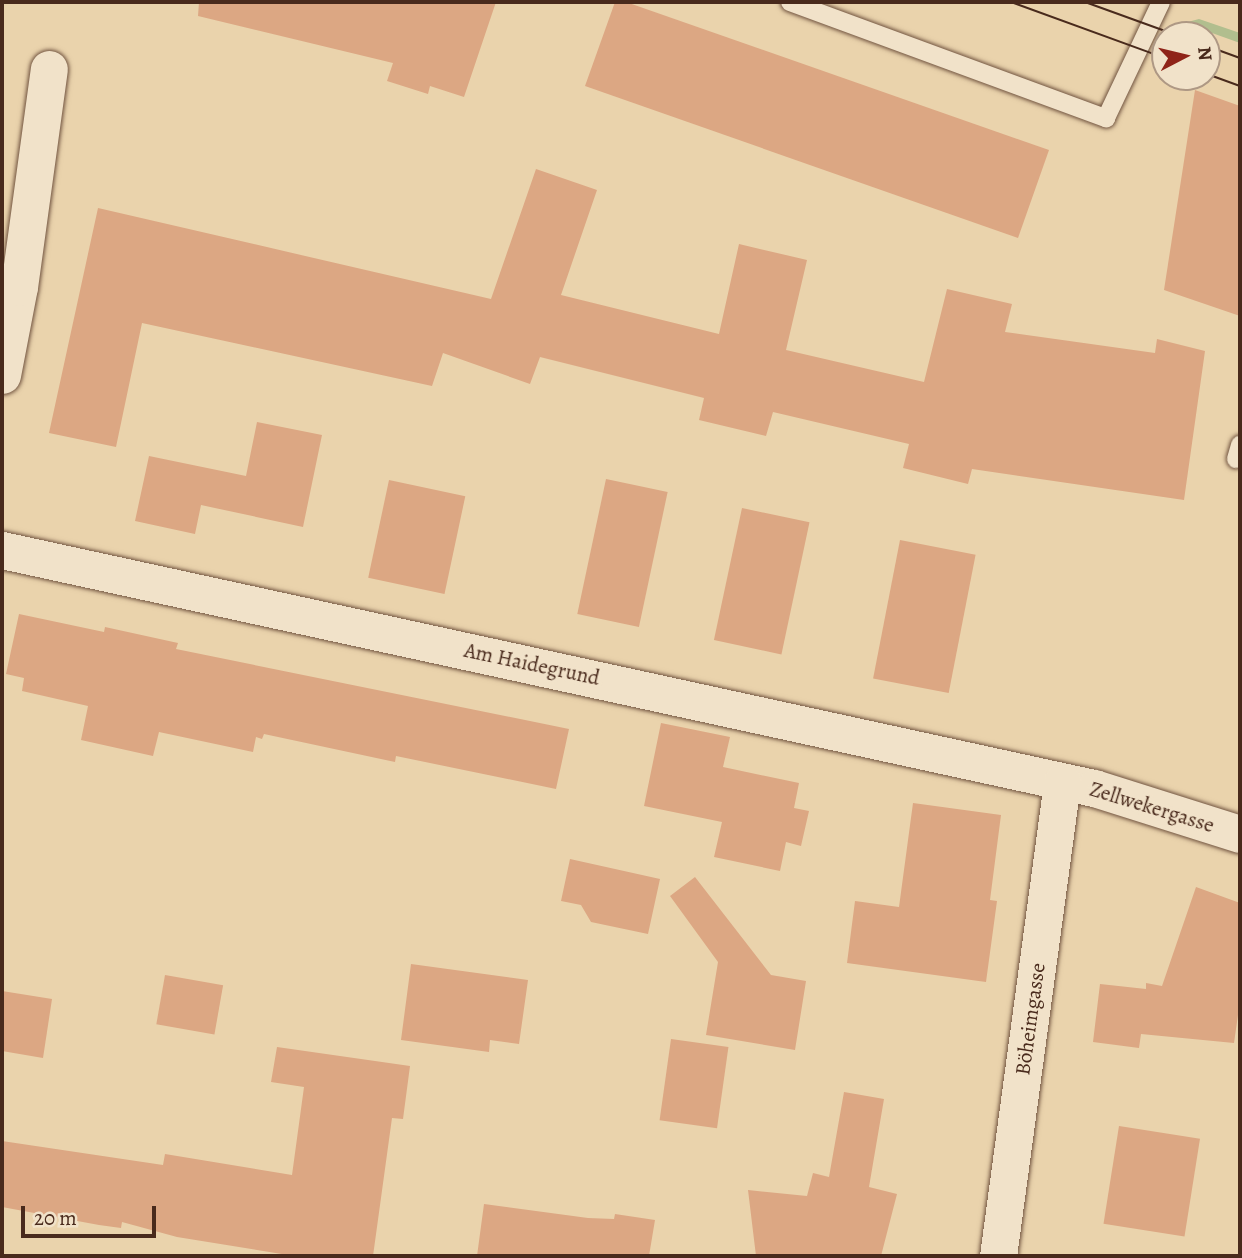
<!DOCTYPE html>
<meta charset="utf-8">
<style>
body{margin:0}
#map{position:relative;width:1242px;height:1258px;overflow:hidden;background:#ead3ac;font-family:Alegreya,serif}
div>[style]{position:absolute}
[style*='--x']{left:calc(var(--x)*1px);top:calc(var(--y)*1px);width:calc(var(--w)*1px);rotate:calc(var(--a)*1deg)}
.green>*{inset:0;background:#b1be8e}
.building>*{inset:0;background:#dca783;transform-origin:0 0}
.roads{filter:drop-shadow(0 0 2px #715440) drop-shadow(0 0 2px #715440)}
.lane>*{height:18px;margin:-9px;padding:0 9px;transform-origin:9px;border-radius:9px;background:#f1e2c9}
.street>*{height:37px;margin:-18.5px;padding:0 18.5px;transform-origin:18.5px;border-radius:18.5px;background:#f1e2c9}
.tram>*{height:2px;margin:-1px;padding:0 1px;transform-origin:1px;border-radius:1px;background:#492a1c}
span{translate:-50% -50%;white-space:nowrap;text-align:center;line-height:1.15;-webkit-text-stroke:6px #f1e2c9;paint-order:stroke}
.street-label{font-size:21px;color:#492a1c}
.frame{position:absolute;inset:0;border:4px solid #492a1c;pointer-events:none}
.north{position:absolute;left:1151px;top:21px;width:70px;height:70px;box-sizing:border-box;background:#f1e2c9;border:2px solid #ae9884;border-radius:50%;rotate:83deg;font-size:19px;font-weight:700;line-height:28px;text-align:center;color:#492a1c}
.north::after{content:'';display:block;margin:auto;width:24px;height:32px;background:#8f2418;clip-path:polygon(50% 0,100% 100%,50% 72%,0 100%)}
.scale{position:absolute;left:21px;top:1206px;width:135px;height:32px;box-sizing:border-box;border:4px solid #492a1c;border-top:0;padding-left:9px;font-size:21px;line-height:24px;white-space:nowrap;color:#492a1c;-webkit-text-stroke:5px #f1e2c9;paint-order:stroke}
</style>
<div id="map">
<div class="green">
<i style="clip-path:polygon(1199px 19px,1240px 33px,1240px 43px,1184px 23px)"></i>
</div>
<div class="building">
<i style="clip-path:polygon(199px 2px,496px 2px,464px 97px,430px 86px,428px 94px,387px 81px,393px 63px,198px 16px)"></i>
<i style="clip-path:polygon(615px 2px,626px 2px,1049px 150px,1018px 238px,585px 86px)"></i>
<i style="clip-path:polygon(1195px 90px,1240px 106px,1240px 316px,1164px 290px)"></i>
<i style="clip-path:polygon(536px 169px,597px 190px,561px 295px,719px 334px,739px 244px,807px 260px,786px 350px,924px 382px,947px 289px,1012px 304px,1005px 332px,1155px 353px,1157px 339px,1205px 351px,1184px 500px,972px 469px,968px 484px,903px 468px,909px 444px,773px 412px,766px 436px,699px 420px,704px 398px,540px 357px,530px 384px,443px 353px,432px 386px,142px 323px,116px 447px,49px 433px,98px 208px,491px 299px)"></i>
<i style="clip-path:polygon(257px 422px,322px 435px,303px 527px,201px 505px,195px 534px,135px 521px,149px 456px,246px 476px)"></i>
<i style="left:606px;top:479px;width:63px;height:138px;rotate:12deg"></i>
<i style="left:389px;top:480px;width:78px;height:100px;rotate:12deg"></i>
<i style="left:742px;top:508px;width:69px;height:135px;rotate:12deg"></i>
<i style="left:900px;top:540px;width:77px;height:141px;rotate:11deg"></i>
<i style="clip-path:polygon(19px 614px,104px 632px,105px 627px,178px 643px,176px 649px,569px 729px,556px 789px,396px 756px,395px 762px,264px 734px,262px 739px,256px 737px,253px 752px,159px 732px,153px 756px,81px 740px,88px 706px,22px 691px,24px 678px,6px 674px)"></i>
<i style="clip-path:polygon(661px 723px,730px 737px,723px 767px,799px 783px,794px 808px,809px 811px,801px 846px,786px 842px,780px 871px,714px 857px,722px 822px,644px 806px)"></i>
<i style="clip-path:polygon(913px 803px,1001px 815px,990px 900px,997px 901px,986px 982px,847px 963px,855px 901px,899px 907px)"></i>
<i style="clip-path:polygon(570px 859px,660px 879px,648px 934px,591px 922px,581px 905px,561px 901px)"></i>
<i style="clip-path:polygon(695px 877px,771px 975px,806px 981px,795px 1050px,706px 1035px,718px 962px,670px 896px)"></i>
<i style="clip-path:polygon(1196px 887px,1240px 903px,1240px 1001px,1234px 1043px,1141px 1034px,1139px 1048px,1093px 1042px,1100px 984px,1146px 989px,1146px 983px,1162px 986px)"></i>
<i style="clip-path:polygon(411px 964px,528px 980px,519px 1044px,490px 1040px,489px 1052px,401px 1040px)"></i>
<i style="left:165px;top:975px;width:59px;height:50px;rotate:10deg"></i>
<i style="clip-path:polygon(2px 991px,52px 999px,43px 1058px,2px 1051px)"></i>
<i style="left:671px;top:1039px;width:58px;height:82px;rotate:8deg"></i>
<i style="clip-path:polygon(277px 1047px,410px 1066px,403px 1119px,392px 1118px,373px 1256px,294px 1256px,177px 1237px,122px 1222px,121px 1228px,99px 1225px,2px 1207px,2px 1141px,163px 1165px,165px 1154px,292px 1175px,304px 1087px,271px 1082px)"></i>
<i style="clip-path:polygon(844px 1092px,884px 1099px,869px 1187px,897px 1194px,881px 1256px,756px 1256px,748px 1190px,807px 1196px,813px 1173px,829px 1177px)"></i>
<i style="left:1119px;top:1126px;width:82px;height:99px;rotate:9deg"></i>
<i style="clip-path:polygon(484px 1204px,588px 1218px,614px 1219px,615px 1214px,655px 1220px,649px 1256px,477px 1256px)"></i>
</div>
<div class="roads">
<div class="lane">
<i style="--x:790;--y:2;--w:337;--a:20.2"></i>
<i style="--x:1106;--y:118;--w:128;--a:-64.6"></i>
<i style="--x:1236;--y:459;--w:15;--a:-74"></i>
</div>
<div class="street">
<i style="--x:2;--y:375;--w:90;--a:-79.1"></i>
<i style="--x:19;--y:287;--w:220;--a:-82.2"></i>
<i style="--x:2;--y:550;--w:1118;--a:12.3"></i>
<i style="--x:1094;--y:788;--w:153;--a:17.5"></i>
<i style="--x:998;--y:1256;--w:479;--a:-82.3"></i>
</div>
</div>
<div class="tram">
<i style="--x:1011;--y:2;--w:164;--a:20"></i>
<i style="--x:1085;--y:2;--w:97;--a:19.9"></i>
<i style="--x:1207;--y:46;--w:35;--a:20"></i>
<i style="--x:1207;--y:74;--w:35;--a:20"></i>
</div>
<div class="street-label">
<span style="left:532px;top:664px;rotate:12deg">Am Haidegrund</span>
<span style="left:1152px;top:807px;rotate:17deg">Zellwekergasse</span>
<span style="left:1030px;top:1019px;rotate:-82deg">Böheimgasse</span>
</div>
<div class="frame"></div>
<div class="north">N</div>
<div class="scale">20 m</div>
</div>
